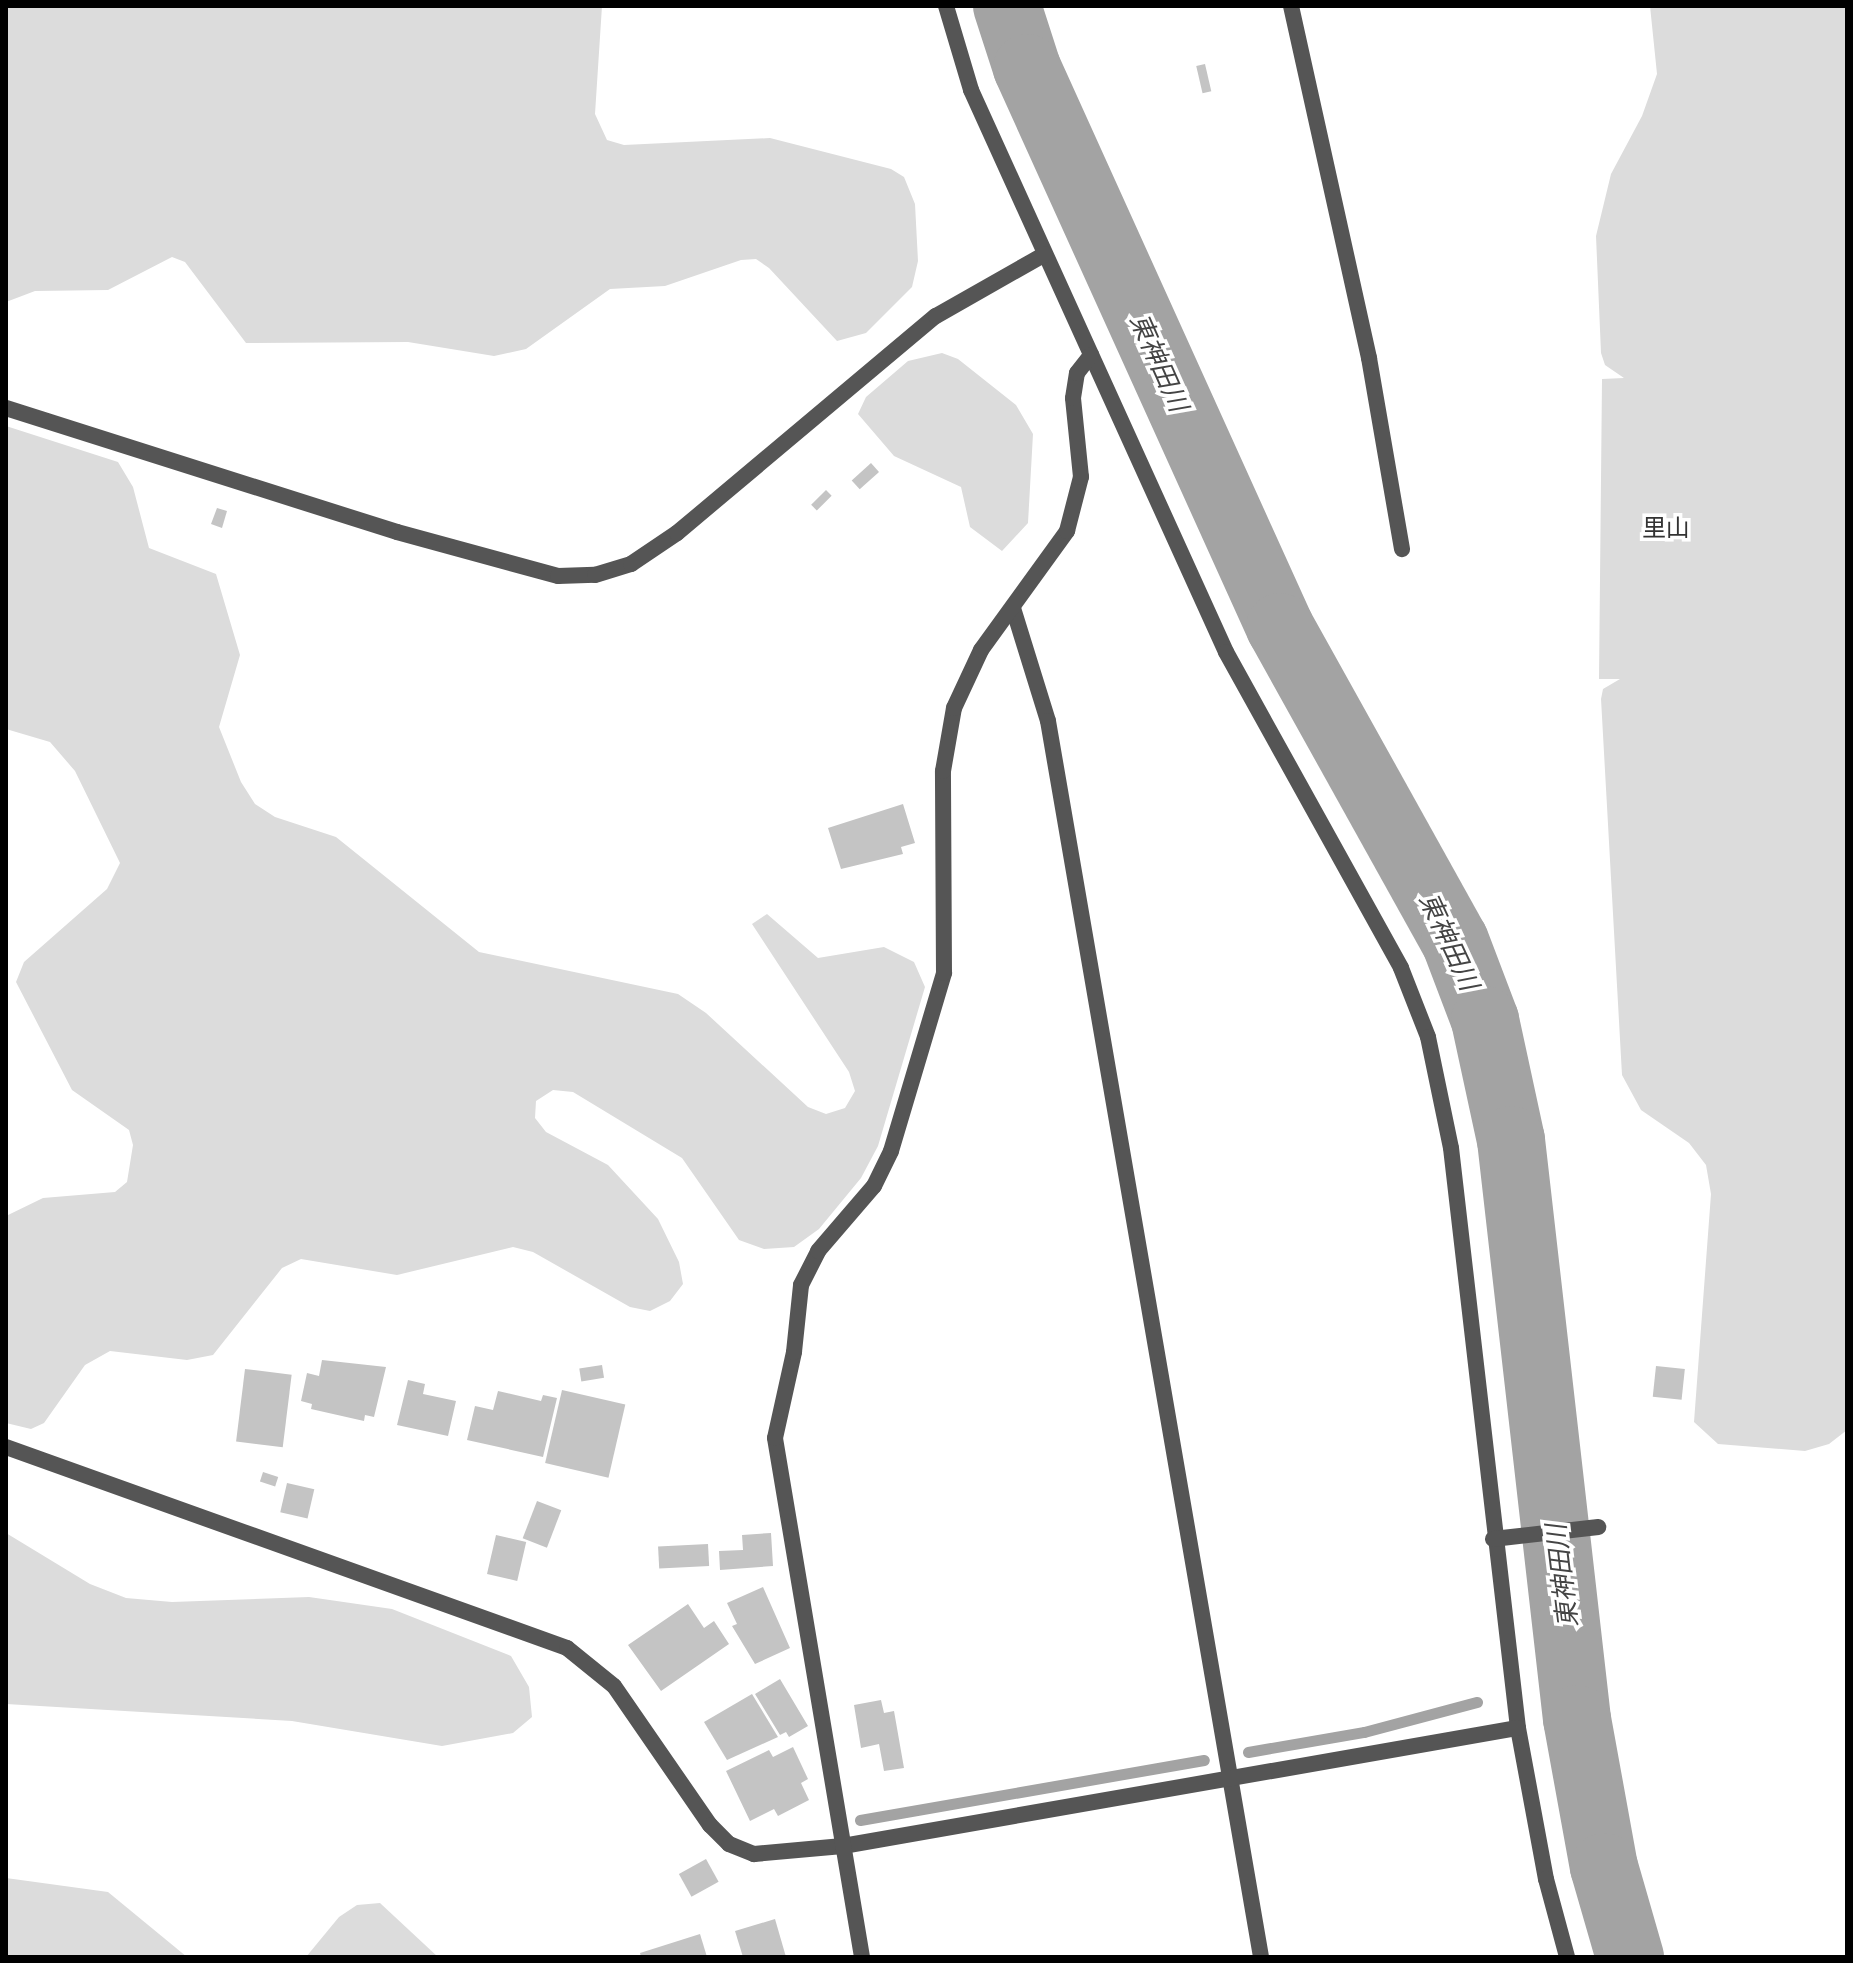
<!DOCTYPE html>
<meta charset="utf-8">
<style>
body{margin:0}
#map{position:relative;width:1853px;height:1963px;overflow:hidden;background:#fff;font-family:"Exo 2","Noto Sans JP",sans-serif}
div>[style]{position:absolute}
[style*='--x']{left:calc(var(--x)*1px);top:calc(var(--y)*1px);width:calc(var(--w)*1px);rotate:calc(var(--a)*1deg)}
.green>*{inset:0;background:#dcdcdc}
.stream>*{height:11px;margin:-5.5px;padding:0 5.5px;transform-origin:5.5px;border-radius:5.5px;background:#a3a3a3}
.river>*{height:68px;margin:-34px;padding:0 34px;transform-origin:34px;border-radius:34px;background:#a3a3a3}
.building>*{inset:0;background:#c4c4c4;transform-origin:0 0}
.street>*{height:16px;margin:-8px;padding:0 8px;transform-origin:8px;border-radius:8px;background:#555}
span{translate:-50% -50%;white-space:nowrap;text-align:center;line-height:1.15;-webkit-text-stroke:7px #fff;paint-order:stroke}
.park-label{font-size:24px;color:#333}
.water-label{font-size:26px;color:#444;font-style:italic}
.frame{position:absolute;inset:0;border:8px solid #000;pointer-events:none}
</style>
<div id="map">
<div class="green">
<i style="clip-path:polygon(6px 6px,602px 6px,595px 114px,607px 140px,624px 145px,770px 138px,891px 169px,904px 177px,915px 204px,918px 261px,912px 287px,866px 333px,837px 341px,769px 268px,756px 259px,741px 260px,665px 286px,610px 289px,526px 349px,494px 356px,408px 342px,246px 343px,185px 262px,172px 257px,108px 290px,35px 291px,6px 302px)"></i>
<i style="clip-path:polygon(1650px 6px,1847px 6px,1847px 1430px,1829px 1444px,1805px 1451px,1718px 1444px,1694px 1422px,1711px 1194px,1706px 1165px,1689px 1143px,1641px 1110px,1622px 1075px,1601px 699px,1603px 689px,1620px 679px,1599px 679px,1602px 379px,1624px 378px,1605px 365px,1601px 353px,1596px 236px,1611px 174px,1642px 116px,1657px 74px)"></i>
<i style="clip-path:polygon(942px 353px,958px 359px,1016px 405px,1033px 434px,1028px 523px,1002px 551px,970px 527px,961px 487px,894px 456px,858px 414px,866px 397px,908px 361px)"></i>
<i style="clip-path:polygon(6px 426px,118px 462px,133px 487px,149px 548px,216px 574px,240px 655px,219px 727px,241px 782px,255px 804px,275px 817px,336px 837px,479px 952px,678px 994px,706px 1013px,808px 1107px,826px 1114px,845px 1108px,855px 1091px,849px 1072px,752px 924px,767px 914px,818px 958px,884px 947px,914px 962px,925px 987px,878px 1146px,861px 1178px,819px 1229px,794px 1247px,764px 1249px,739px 1240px,682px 1158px,573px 1092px,553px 1090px,536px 1101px,535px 1118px,546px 1132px,608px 1165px,658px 1219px,679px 1262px,683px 1284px,670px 1301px,650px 1311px,630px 1307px,533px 1252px,513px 1247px,397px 1275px,301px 1259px,282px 1268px,213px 1355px,187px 1360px,110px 1351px,85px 1365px,44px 1423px,31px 1429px,6px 1423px,6px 1216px,43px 1198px,115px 1192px,127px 1182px,133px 1145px,129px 1130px,72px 1090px,16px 982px,24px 962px,107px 889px,120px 863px,75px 771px,50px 742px,6px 729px)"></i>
<i style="clip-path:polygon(6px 1533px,90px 1584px,126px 1598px,172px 1602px,309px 1597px,392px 1609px,511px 1656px,529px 1687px,532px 1717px,513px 1733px,442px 1746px,292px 1721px,6px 1704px)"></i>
<i style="clip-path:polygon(6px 1878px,108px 1892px,187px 1957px,6px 1957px)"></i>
<i style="clip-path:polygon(380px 1903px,438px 1957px,306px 1957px,339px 1917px,357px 1905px)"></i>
</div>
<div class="stream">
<i style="--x:1248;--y:1752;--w:118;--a:-9.8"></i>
<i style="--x:1364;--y:1732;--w:117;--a:-14.9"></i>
<i style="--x:860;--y:1820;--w:349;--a:-9.9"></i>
</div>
<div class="river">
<i style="--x:1007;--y:6;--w:65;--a:72.1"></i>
<i style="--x:1027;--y:68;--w:614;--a:65.65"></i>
<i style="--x:1280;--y:627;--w:359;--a:60.9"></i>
<i style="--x:1455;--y:941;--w:85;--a:69.2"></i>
<i style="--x:1485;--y:1020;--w:123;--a:77.8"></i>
<i style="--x:1511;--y:1140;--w:583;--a:83.5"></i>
<i style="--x:1577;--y:1719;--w:150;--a:79.7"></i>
<i style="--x:1604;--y:1867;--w:94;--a:73.9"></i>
</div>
<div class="building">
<i style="left:1205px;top:64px;width:28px;height:9px;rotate:77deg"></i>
<i style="left:871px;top:463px;width:12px;height:26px;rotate:48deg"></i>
<i style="left:826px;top:490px;width:8px;height:21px;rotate:45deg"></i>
<i style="clip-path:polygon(217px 508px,227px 511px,222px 528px,211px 524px)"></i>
<i style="clip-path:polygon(903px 804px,915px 843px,901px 847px,903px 854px,841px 869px,828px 828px)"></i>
<i style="clip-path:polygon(322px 1360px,386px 1367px,374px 1417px,365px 1415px,364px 1421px,311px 1409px,312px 1404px,301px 1401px,307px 1373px,319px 1376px)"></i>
<i style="left:602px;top:1365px;width:13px;height:23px;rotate:81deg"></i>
<i style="left:1656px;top:1366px;width:29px;height:31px;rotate:6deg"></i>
<i style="left:245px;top:1369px;width:47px;height:73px;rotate:7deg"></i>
<i style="clip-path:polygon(408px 1380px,425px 1384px,423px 1394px,456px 1401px,448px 1436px,397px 1425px)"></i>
<i style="left:562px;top:1390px;width:65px;height:75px;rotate:13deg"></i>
<i style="clip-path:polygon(498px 1391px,541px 1401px,543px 1395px,557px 1398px,543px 1457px,467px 1440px,475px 1406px,493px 1410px)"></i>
<i style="left:263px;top:1472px;width:16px;height:10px;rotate:18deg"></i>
<i style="left:287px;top:1483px;width:28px;height:30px;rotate:13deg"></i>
<i style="left:537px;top:1501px;width:26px;height:40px;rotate:21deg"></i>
<i style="clip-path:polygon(771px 1533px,773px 1566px,720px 1570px,719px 1551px,743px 1550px,742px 1535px)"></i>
<i style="left:496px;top:1535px;width:31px;height:40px;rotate:13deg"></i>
<i style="left:708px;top:1544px;width:22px;height:50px;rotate:87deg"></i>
<i style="clip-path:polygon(763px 1587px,790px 1648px,755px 1664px,732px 1626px,737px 1624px,727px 1603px)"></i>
<i style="clip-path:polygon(688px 1604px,704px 1628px,714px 1621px,729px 1644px,661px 1691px,628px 1645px)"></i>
<i style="clip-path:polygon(780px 1679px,808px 1726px,789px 1737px,786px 1732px,780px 1735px,755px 1694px)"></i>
<i style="clip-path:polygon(752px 1694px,778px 1737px,727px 1760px,704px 1722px)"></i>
<i style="clip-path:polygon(881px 1700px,884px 1713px,894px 1711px,904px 1768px,884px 1771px,879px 1744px,861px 1748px,854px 1705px)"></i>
<i style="clip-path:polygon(793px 1747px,808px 1779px,801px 1783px,809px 1800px,778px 1816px,774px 1809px,750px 1821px,726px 1771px,769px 1750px,773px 1757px)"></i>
<i style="left:706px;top:1859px;width:26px;height:31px;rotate:61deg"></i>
<i style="clip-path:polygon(775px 1919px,786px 1957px,743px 1957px,735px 1931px)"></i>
<i style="clip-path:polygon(700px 1934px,707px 1957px,641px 1957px,640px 1953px)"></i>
</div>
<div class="street">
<i style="--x:946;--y:6;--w:88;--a:73.4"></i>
<i style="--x:971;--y:90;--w:617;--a:65.59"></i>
<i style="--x:1226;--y:652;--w:361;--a:61"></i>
<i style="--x:1401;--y:968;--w:74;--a:68.6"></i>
<i style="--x:1428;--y:1037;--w:113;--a:78.3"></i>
<i style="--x:1451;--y:1148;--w:584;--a:83.41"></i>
<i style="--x:1518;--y:1728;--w:154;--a:79.5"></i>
<i style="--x:1546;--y:1879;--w:81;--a:74.9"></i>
<i style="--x:1291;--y:6;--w:361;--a:77.5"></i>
<i style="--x:1369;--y:358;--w:194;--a:80.2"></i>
<i style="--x:6;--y:408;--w:410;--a:17.6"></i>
<i style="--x:397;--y:532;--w:167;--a:15.3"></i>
<i style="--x:558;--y:576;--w:37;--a:-2"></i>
<i style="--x:595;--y:575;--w:38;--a:-17"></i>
<i style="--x:631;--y:564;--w:55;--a:-34"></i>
<i style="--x:677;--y:533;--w:338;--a:-40"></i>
<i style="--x:936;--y:316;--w:125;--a:-29.6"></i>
<i style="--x:1013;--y:608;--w:118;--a:72.8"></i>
<i style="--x:1048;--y:721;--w:1254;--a:80.22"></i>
<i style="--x:6;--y:1447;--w:596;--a:19.71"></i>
<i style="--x:567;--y:1648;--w:60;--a:39"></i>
<i style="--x:614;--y:1686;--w:169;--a:55.4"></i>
<i style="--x:710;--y:1825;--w:27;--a:45"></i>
<i style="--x:729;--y:1844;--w:27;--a:22"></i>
<i style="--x:754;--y:1854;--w:89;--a:-5.1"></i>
<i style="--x:843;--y:1846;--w:685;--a:-9.92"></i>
<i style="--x:1493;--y:1539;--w:106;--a:-6.5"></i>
<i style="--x:862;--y:1957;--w:526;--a:-99.52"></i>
<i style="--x:775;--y:1438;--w:88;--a:-77.5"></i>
<i style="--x:794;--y:1352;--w:67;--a:-84"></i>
<i style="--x:801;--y:1285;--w:38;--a:-63"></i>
<i style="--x:818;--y:1251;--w:86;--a:-49.3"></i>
<i style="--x:874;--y:1186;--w:39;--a:-64"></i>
<i style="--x:891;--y:1151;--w:186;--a:-73.4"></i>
<i style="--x:944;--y:973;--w:202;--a:-90.3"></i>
<i style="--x:943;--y:771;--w:64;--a:-80.1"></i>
<i style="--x:954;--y:708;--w:64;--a:-65"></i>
<i style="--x:981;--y:650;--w:147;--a:-54.1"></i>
<i style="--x:1067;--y:531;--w:56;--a:-75.5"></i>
<i style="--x:1081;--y:477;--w:79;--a:-95.8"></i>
<i style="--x:1073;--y:398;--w:25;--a:-81"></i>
<i style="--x:1077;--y:373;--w:23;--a:-52"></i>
</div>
<div class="park-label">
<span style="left:1666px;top:527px">里山</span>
</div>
<div class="water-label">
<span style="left:1160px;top:362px;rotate:66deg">東神田川</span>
<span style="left:1450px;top:941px;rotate:65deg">東神田川</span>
<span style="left:1561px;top:1576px;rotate:-97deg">東神田川</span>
</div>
<div class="frame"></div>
</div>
